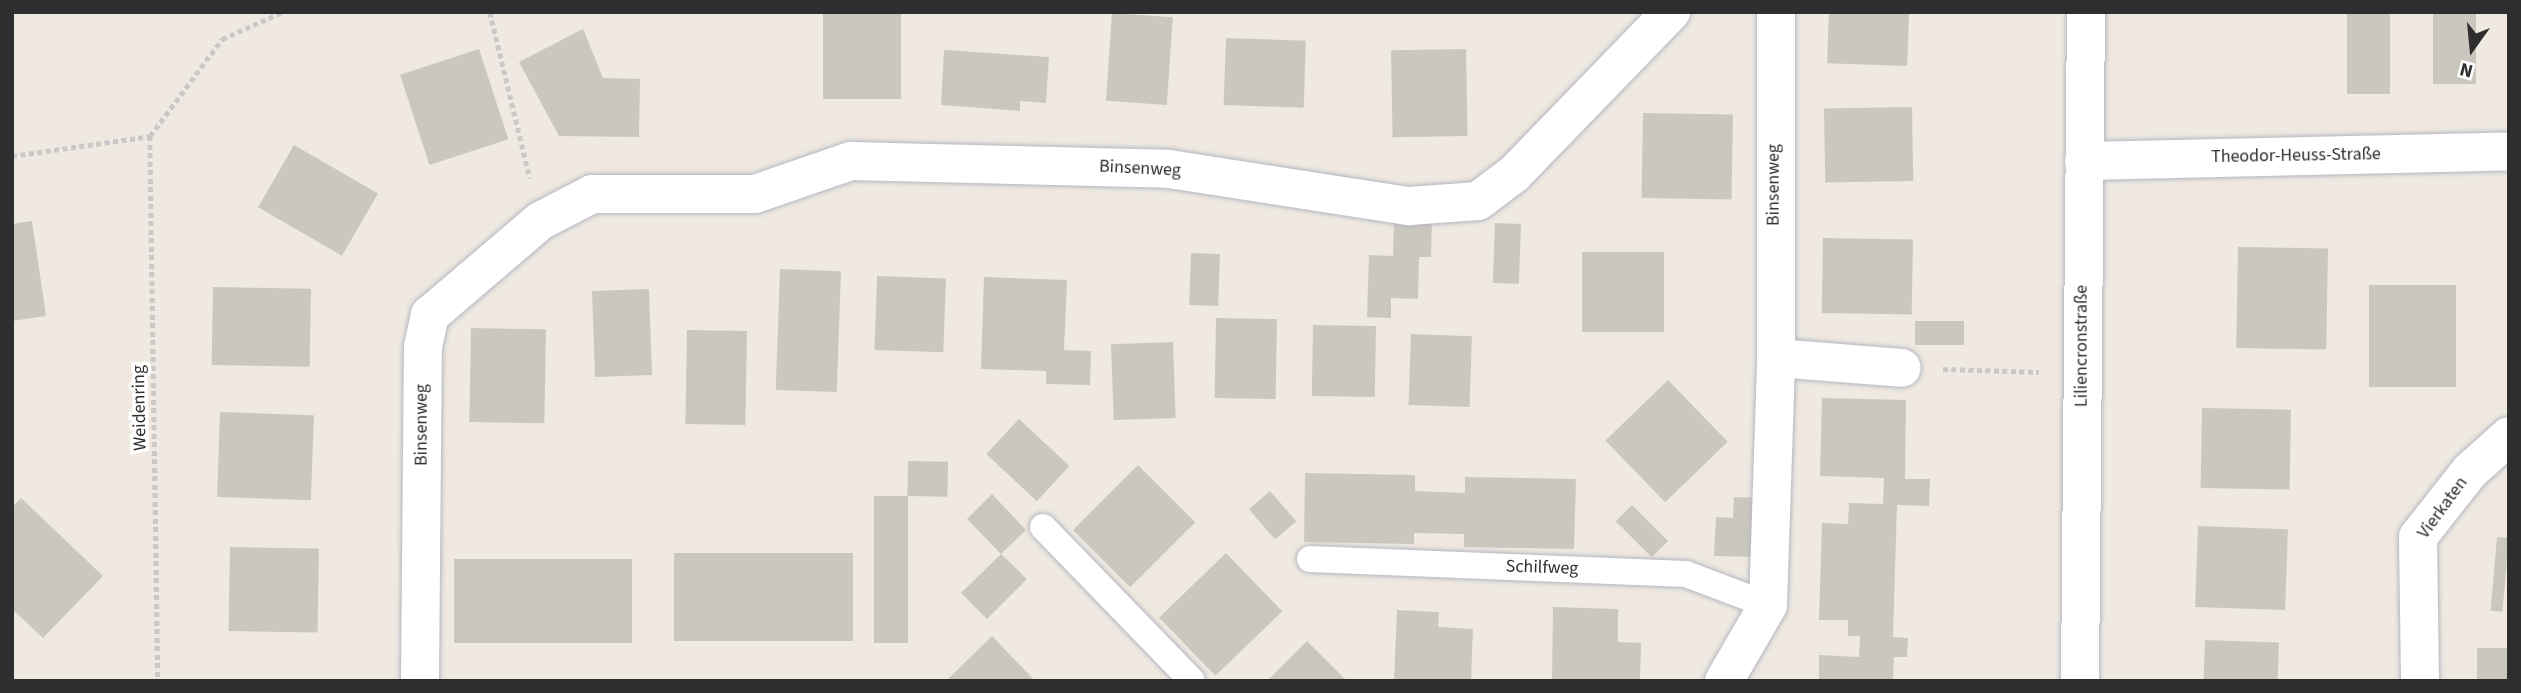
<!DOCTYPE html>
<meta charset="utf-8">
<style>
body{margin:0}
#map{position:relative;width:2521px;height:693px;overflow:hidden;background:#efe9e1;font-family:"Source Sans 3",sans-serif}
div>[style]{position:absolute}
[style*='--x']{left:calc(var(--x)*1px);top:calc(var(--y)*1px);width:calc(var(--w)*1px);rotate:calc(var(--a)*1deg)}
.building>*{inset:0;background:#cbc7bf;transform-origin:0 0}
.path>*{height:4.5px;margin-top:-2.25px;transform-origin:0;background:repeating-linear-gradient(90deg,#c9c9c9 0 5px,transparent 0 8.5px)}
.roads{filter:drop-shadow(0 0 2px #b4b7c1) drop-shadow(0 0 2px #b4b7c1)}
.lane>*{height:26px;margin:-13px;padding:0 13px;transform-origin:13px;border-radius:13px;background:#fff}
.street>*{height:38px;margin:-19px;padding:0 19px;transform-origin:19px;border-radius:19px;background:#fff}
.secondary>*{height:38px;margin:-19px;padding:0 19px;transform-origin:19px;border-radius:19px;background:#fff}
span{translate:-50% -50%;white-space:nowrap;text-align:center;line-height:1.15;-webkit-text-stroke:7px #fff;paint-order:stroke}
.street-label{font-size:18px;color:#2e2e2e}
.frame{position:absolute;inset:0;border:14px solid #2e2e2e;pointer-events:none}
.north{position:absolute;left:2437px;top:14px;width:70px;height:70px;-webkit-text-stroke:5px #fff;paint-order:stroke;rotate:195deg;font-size:19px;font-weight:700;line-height:28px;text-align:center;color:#2e2e2e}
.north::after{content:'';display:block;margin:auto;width:24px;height:32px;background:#2e2e2e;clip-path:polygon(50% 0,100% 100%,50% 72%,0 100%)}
</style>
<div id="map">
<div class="building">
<i style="left:823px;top:12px;width:78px;height:87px"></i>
<i style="left:1909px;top:12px;width:54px;height:80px;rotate:92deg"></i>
<i style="left:2347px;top:12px;width:43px;height:82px"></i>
<i style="left:2433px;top:12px;width:43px;height:72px"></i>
<i style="left:1112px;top:13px;width:61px;height:88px;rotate:4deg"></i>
<i style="clip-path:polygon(583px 29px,603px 78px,640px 79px,639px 137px,559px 136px,519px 62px)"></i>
<i style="left:1226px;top:38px;width:80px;height:67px;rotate:2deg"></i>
<i style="left:479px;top:49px;width:95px;height:83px;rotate:72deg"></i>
<i style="left:1466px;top:49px;width:87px;height:75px;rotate:89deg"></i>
<i style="clip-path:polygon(944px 50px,1049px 57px,1046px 103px,1020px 101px,1020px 111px,941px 105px)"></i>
<i style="left:1912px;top:107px;width:74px;height:88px;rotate:89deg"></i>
<i style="left:1643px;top:113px;width:90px;height:85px;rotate:1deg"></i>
<i style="left:294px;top:145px;width:97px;height:72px;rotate:30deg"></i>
<i style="clip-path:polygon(1394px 218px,1432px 220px,1431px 257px,1419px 257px,1418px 299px,1391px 298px,1391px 318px,1367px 317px,1369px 255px,1393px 256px)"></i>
<i style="clip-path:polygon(32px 221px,46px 316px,12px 321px,12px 224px)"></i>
<i style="left:1495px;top:223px;width:26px;height:60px;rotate:2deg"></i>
<i style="left:1823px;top:238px;width:90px;height:75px;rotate:1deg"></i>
<i style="left:2238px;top:247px;width:90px;height:101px;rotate:1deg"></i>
<i style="left:1582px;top:252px;width:82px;height:80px"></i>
<i style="left:1191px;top:253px;width:29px;height:52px;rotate:2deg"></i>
<i style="left:780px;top:269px;width:61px;height:121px;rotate:2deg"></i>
<i style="left:877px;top:276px;width:69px;height:74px;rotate:2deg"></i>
<i style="clip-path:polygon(984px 277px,1067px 280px,1064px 350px,1091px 351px,1090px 385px,1046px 384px,1046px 371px,981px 369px)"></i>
<i style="left:2369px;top:285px;width:87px;height:102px"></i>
<i style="left:213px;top:287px;width:98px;height:78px;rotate:1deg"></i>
<i style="left:649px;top:289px;width:86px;height:57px;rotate:88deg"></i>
<i style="left:1216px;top:318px;width:61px;height:80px;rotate:1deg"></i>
<i style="left:1915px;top:321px;width:49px;height:24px"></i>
<i style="left:1313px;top:325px;width:63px;height:71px;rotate:1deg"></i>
<i style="left:471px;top:328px;width:75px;height:94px;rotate:1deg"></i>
<i style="left:687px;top:330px;width:60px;height:94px;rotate:1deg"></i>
<i style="left:1411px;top:334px;width:61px;height:71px;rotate:2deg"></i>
<i style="left:1173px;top:342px;width:76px;height:62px;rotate:88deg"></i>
<i style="left:1668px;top:380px;width:86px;height:87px;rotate:46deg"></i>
<i style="clip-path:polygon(1822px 398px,1906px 400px,1905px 479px,1930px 479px,1929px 506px,1897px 505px,1893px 637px,1908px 638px,1907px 657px,1894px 657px,1893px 681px,1819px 681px,1819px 655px,1859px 657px,1860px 636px,1848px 636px,1848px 620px,1819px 620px,1822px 523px,1848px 524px,1849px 503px,1883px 504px,1884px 478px,1820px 476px)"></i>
<i style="left:2202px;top:408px;width:89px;height:80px;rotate:1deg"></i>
<i style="left:220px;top:412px;width:94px;height:85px;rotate:2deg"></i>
<i style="left:1019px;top:419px;width:69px;height:48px;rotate:43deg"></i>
<i style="left:908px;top:461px;width:40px;height:35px;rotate:1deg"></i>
<i style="left:1138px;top:465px;width:81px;height:92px;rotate:45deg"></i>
<i style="clip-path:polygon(1305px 473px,1415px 475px,1415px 491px,1465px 493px,1465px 477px,1576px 479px,1574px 549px,1464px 547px,1464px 534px,1414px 533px,1414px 544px,1304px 542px)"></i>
<i style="left:1270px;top:491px;width:40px;height:28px;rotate:49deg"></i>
<i style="clip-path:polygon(992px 494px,1026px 530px,1001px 554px,1027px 579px,987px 619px,961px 593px,1001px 554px,967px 519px)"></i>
<i style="left:874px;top:496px;width:34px;height:147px"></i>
<i style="clip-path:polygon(1734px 497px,1763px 498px,1760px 557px,1714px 556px,1716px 517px,1733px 518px)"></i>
<i style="clip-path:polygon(21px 498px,103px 576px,43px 638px,12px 609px,12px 507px)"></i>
<i style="left:1632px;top:505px;width:51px;height:23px;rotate:45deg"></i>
<i style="left:2198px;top:526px;width:90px;height:81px;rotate:2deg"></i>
<i style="left:2497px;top:537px;width:12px;height:74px;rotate:5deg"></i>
<i style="left:230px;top:547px;width:89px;height:84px;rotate:1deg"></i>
<i style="left:674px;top:553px;width:179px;height:88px"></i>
<i style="left:1226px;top:553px;width:81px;height:93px;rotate:46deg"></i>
<i style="left:454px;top:559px;width:178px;height:84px"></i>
<i style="clip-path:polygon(1553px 607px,1618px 609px,1618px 642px,1641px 643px,1640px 681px,1552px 681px)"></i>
<i style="clip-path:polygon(1397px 610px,1439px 612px,1438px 627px,1473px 629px,1471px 681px,1394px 681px)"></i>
<i style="clip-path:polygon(992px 636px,1035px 681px,946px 681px)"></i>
<i style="left:2205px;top:640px;width:74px;height:40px;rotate:2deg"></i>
<i style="clip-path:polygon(1307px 641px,1347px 681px,1267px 681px)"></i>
<i style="left:2477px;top:648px;width:32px;height:33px"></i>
</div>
<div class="path">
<i style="--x:490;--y:12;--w:171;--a:76.5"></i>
<i style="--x:150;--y:136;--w:545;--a:89.16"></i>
<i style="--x:12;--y:156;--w:139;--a:-8.2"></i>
<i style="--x:150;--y:136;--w:121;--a:-53.4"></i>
<i style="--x:222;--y:39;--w:66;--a:-24.2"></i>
<i style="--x:1943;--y:369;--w:96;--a:1.8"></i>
</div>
<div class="roads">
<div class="lane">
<i style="--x:1043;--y:527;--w:214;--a:45.9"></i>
<i style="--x:1310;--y:559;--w:376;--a:2.3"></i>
<i style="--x:1686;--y:574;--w:88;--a:20.7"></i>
</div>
<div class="street">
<i style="--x:1776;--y:12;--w:346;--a:90"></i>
<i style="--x:2084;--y:161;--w:425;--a:-1.3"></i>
<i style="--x:420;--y:681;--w:334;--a:-89.5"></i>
<i style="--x:423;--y:347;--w:33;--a:-78"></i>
<i style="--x:430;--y:315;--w:145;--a:-40.5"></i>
<i style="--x:540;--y:221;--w:59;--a:-27.4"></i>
<i style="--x:592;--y:194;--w:163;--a:0"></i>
<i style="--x:755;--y:194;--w:102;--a:-19"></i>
<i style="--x:851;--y:161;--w:318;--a:1.4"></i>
<i style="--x:1169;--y:169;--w:243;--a:8.8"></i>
<i style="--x:1409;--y:206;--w:69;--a:-4.1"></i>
<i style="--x:1478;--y:201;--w:45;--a:-36.9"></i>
<i style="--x:1514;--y:174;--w:226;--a:-45.9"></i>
<i style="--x:1724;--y:681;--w:88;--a:-59.9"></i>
<i style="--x:1768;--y:605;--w:247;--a:-88.1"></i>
<i style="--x:1776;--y:358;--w:126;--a:4.5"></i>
<i style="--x:2420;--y:681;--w:144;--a:-90.8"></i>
<i style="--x:2418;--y:537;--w:84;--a:-51.8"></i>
<i style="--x:2470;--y:471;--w:52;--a:-41.9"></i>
</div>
<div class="secondary">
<i style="--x:2080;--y:681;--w:669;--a:-89.49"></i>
</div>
</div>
<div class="street-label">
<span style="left:2296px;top:156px;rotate:-1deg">Theodor-Heuss-Straße</span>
<span style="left:1140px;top:169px;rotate:3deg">Binsenweg</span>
<span style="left:1774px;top:185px;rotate:-90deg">Binsenweg</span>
<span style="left:2082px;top:346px;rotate:-90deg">Liliencronstraße</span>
<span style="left:140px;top:408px;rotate:-91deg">Weidenring</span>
<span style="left:422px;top:425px;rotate:-90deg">Binsenweg</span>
<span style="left:2443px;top:508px;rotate:-54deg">Vierkaten</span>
<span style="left:1542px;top:568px;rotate:2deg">Schilfweg</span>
</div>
<div class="frame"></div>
<div class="north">N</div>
</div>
